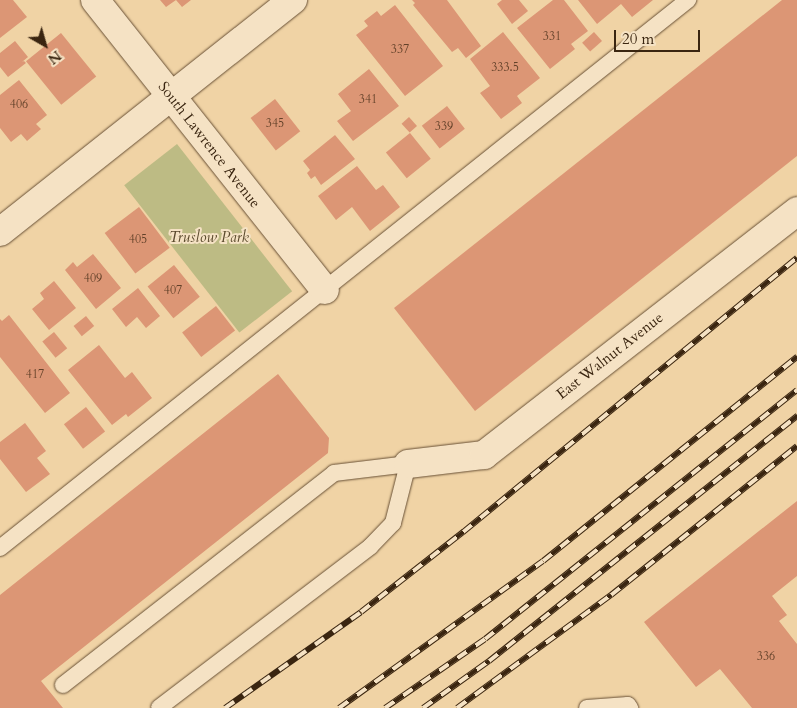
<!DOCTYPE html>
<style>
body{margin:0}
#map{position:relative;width:797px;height:708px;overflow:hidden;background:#f0d3a5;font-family:Cardo,serif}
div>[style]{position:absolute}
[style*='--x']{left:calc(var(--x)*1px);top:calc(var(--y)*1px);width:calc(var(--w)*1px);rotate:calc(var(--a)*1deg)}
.green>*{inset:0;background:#bdbb84;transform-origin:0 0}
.building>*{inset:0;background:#dc9675;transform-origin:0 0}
.roads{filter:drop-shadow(0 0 1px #685035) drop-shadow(0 0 1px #685035)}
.service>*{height:16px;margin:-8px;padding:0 8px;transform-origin:8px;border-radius:8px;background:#f5e2c4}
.minor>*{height:28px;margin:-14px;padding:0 14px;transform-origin:14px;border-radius:14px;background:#f5e2c4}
.rail>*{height:5.5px;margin-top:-2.75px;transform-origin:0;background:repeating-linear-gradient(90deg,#f5e2c4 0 11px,#3a2510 0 22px);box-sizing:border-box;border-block:1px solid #3a2510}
span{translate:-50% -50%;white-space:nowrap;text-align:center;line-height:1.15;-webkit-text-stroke:4px #f5e2c4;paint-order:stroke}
.number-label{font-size:12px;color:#624129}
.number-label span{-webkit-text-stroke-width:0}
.street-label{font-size:15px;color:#3a2510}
.park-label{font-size:15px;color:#5b4a2d;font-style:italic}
.north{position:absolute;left:20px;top:20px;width:50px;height:50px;-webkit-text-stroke:4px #f5e2c4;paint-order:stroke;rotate:142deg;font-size:14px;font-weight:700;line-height:20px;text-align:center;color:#3a2510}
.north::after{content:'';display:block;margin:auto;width:18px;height:22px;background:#3a2510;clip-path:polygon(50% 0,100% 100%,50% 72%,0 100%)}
.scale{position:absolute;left:614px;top:30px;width:86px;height:22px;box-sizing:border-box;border:2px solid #3a2510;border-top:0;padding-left:6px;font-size:15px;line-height:18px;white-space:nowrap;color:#3a2510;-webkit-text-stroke:4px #f5e2c4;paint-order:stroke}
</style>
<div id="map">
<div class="green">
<i style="left:177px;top:144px;width:187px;height:67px;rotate:52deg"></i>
</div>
<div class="building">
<i style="clip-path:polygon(0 0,13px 0,27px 17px,0 38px)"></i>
<i style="clip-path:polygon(160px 0,191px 0,182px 7px,176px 0,166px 7px)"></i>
<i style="clip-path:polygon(412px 0,447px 0,481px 46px,466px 58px,458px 48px,452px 52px,413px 5px,415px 3px)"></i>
<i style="clip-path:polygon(502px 0,519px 0,528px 11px,512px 24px,497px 4px)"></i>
<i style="clip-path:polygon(553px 0,564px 0,588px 31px,571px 44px,575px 49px,550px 69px,517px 28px)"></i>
<i style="clip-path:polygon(578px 0,653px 0,632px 17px,621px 4px,597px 24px)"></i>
<i style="clip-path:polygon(782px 0,797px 0,797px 156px,475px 411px,394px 308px)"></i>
<i style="clip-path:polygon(395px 5px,443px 66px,405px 96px,356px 35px,368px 26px,364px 21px,377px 11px,381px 16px)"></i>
<i style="clip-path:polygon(503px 32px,540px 78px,517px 96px,522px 103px,501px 119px,480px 93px,490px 86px,470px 59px)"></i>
<i style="left:594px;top:32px;width:12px;height:16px;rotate:48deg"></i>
<i style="left:61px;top:33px;width:56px;height:45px;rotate:51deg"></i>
<i style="clip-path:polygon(15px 41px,28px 57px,22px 62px,24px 61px,26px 63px,8px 77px,0 67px,0 53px)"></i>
<i style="clip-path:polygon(369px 69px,399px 106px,353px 141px,337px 121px,351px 111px,338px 94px)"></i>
<i style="clip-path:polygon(19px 80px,47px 115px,36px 124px,41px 129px,27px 141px,21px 134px,11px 142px,0 128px,0 95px)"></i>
<i style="left:275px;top:99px;width:41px;height:31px;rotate:52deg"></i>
<i style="left:447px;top:106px;width:29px;height:32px;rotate:52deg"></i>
<i style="left:409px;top:117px;width:12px;height:10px;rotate:48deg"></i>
<i style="left:410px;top:133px;width:33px;height:31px;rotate:51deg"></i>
<i style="clip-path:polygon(335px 135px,355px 159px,321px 185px,315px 176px,311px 179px,307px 173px,310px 170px,303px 161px)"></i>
<i style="clip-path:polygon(357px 166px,376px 190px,383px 185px,400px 207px,370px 231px,352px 207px,336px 220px,318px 196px)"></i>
<i style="left:139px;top:207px;width:51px;height:43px;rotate:53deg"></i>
<i style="clip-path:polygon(93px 254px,121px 288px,96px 309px,65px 270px,73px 262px,77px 267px)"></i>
<i style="left:174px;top:265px;width:41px;height:34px;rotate:51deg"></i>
<i style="clip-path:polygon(54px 281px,76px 308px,49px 330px,32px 309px,44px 299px,40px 293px)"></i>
<i style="clip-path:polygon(138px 288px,160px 316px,146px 328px,137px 317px,126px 327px,112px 309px)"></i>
<i style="left:216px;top:306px;width:31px;height:43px;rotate:52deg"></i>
<i style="clip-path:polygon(9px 315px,70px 393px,45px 413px,0 357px,0 319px,2px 321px)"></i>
<i style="left:86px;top:316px;width:13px;height:16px;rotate:51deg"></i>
<i style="left:54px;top:332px;width:21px;height:15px;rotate:51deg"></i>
<i style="clip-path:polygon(99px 345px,125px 378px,132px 372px,152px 398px,128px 417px,126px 414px,112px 425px,68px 370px)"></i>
<i style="clip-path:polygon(278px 374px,329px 438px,328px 453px,41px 681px,63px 708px,0 708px,0 595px)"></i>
<i style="left:86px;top:407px;width:31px;height:28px;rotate:52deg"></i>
<i style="clip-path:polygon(25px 423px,46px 451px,37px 458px,50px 474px,26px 492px,0 459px,0 442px)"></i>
<i style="clip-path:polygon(797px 501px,797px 576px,772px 596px,787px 615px,779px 621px,797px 644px,797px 708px,752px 708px,720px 669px,696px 687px,644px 622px)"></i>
</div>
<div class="roads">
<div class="service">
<i style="--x:0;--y:548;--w:880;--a:-38.54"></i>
<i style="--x:63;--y:685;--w:344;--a:-38"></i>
<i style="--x:334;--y:473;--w:75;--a:-6.9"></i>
<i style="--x:408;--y:464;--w:61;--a:104.3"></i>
<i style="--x:393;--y:523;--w:33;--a:134"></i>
<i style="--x:370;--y:547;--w:265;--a:142.7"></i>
<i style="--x:587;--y:708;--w:41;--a:-4.2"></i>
<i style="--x:628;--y:705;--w:4;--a:56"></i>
</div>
<div class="minor">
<i style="--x:95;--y:0;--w:370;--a:51.6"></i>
<i style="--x:0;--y:232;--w:374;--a:-38.4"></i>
<i style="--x:408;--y:464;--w:77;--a:-6.8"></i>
<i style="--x:484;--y:455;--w:397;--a:-37.9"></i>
</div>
</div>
<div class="rail">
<i style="--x:225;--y:708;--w:166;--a:-35.2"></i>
<i style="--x:361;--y:612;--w:130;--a:-38.1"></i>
<i style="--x:463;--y:532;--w:432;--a:-39.4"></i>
<i style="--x:339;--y:708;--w:251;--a:-35.8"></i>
<i style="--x:543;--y:561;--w:326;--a:-38.8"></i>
<i style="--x:385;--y:708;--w:121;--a:-34.6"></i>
<i style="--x:485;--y:639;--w:399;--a:-38.6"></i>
<i style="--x:423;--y:708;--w:81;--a:-35.5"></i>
<i style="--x:489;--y:661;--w:394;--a:-38.5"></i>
<i style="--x:457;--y:708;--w:191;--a:-36.3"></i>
<i style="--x:611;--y:595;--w:238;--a:-38.7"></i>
</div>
<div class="number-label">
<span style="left:552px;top:37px">331</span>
<span style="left:400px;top:50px">337</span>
<span style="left:505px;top:68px">333.5</span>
<span style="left:368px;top:100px">341</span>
<span style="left:19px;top:105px">406</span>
<span style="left:275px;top:124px">345</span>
<span style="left:444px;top:127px">339</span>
<span style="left:138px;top:240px">405</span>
<span style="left:93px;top:279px">409</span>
<span style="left:173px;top:291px">407</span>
<span style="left:35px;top:375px">417</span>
<span style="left:766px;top:657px">336</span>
</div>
<div class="street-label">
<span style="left:209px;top:145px;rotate:52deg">South Lawrence Avenue</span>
<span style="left:610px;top:356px;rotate:-38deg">East Walnut Avenue</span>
</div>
<div class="park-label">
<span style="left:209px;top:238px">Truslow Park</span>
</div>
<div class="north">N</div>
<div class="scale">20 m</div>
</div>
